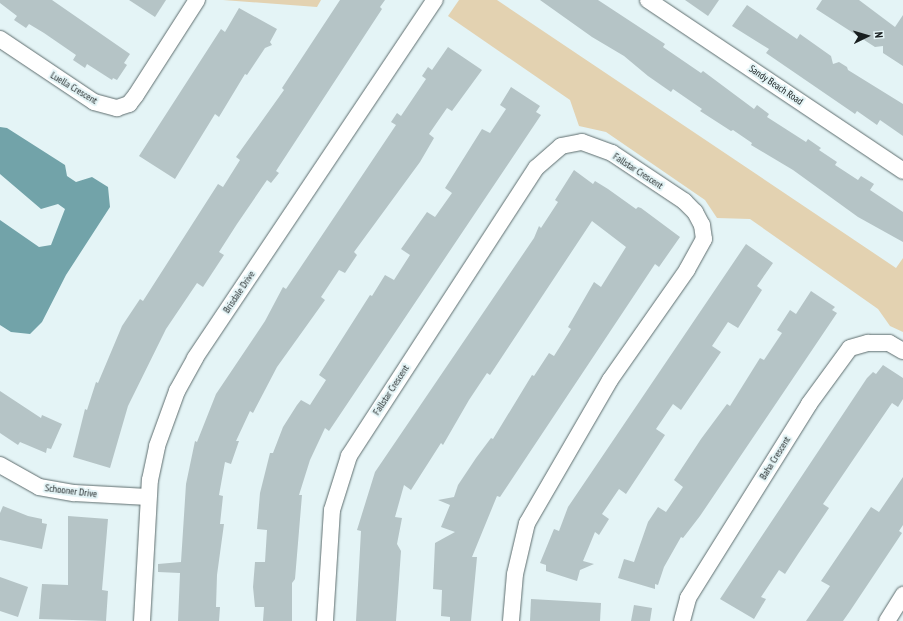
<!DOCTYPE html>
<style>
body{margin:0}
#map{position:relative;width:903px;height:621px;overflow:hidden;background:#e4f4f6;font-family:"PT Sans Narrow",sans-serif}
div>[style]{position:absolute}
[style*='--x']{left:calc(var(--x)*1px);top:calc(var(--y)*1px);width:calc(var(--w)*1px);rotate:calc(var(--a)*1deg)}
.green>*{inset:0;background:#e3d2b1}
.water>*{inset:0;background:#72a3a9}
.building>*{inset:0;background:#b5c4c6}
.roads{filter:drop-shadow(0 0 1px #5e6d6e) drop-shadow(0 0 1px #5e6d6e)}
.minor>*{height:16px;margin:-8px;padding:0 8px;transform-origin:8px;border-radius:8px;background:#fff}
span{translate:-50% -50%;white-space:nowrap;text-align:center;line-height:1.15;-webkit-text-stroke:4px #e4f4f6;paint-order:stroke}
.street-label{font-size:10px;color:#181e1f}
.north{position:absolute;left:847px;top:16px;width:40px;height:40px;-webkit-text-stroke:3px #e4f4f6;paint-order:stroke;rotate:85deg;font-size:11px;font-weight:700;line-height:16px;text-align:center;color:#181e1f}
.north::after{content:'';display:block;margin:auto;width:14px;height:18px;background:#181e1f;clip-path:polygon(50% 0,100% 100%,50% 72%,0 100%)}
</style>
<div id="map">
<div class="green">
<i style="clip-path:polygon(223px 0,321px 0,317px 7px)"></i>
<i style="clip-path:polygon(459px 0,497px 0,896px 268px,903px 258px,903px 332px,890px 326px,878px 309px,750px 219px,717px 218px,705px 200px,606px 132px,579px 126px,570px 100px,448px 16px)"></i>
</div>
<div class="water">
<i style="clip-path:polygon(0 127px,7px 128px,65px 165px,67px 176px,76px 182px,92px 177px,108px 187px,110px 207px,66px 275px,42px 322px,30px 334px,11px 332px,0 325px,0 220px,39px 247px,51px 245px,65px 209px,58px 204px,41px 209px,0 174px)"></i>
</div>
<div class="building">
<i style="clip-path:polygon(0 0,52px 0,130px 54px,124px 63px,127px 65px,117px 80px,113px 78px,112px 80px,87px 64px,85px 68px,73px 60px,76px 55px,44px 33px,29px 24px,26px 28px,14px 20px,17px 16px,0 3px)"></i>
<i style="clip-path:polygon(129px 0,166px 0,155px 17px)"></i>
<i style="clip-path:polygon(340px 0,385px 0,380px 7px,382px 9px,276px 171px,279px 173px,271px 183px,267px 180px,237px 224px,219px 252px,224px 255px,203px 287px,197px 283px,166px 329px,128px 406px,110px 468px,73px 457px,85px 409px,87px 410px,96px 382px,98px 383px,122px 326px,140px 299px,143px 301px,218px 184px,223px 187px,240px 160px,236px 157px,284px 90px,282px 88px)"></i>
<i style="clip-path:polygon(540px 0,598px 0,665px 44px,663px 47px,701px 73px,703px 71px,754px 109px,757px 105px,769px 114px,767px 117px,806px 142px,808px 139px,821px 148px,819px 150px,837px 162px,835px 165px,858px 180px,861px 176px,874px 184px,870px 190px,903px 212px,903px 242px,858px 217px,793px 170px,751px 145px,752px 143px,733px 130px,731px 131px,700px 111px,702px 109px,673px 89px,671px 92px,648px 76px,624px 56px,592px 37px)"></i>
<i style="clip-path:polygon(685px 0,719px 0,708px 16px)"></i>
<i style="clip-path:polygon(822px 0,859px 0,895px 27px,903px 15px,903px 66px,883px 53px,883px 46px,875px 47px,816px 9px)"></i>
<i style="clip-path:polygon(747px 5px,797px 39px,800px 34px,831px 56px,833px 64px,839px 62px,847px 67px,848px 70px,903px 104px,903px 136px,880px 120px,877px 125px,857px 111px,855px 114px,766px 53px,769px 49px,732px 26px)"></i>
<i style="clip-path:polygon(239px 8px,277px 29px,270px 42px,272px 45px,265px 48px,247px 75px,245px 74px,219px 117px,215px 114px,175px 179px,139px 156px,221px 29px,225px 32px)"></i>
<i style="clip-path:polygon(448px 47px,482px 70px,452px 111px,447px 108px,429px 134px,434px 138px,420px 162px,354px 252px,357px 255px,345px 273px,339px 270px,321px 297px,325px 300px,277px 367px,253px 413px,250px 411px,236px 441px,239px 441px,231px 464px,225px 462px,219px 495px,223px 496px,220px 524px,224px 524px,217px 575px,216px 607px,220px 607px,219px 621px,178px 621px,180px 573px,158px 572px,158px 564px,181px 562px,186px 484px,195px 441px,197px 442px,216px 394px,265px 321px,283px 287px,286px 289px,396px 125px,391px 122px,397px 113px,401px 116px,426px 79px,422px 76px,428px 67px,432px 70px)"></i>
<i style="clip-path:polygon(511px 87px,540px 106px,536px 112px,541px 115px,329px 431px,325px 428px,310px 460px,299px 495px,302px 495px,295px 579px,292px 583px,292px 621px,263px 621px,264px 607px,255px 607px,253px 587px,255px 562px,265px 562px,267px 530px,257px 529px,260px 493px,270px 453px,273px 453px,283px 427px,297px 405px,301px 400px,310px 405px,326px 380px,319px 375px,370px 295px,372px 296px,385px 275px,394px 280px,410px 255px,401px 249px,427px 212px,435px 217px,452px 193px,445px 188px,482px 129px,490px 133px,506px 109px,500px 105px)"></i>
<i style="clip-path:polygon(574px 170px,593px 184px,595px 181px,608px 189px,636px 209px,638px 207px,641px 208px,680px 237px,659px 267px,655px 264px,500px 497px,497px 496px,472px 557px,477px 557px,471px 621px,450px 621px,450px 617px,441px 616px,442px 590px,433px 589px,435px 543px,455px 532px,441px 527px,450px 505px,438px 500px,454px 497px,458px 485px,476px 458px,491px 438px,493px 439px,532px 375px,534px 376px,549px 353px,554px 356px,571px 329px,568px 327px,594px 282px,601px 287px,626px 247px,592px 221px,490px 375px,487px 373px,469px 400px,443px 445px,441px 443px,411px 490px,404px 485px,395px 517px,402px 518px,397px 544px,401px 551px,396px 621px,356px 621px,361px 531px,357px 530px,375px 472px,534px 238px,539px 226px,541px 228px,558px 202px,555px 200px)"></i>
<i style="clip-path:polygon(746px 244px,773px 263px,757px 286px,762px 290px,738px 328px,728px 322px,712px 346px,721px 352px,681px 410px,673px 404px,656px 429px,665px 435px,626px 494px,619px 489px,602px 514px,609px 519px,599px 535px,595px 532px,583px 561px,594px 564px,580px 570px,577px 581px,546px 571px,546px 565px,540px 563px,554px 529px,559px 531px,568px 507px)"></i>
<i style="clip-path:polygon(811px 291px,835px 307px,832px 310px,837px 313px,700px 516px,683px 538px,681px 537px,664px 567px,658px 585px,655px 584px,655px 589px,618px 578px,624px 559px,634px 562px,648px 522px,658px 507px,666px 512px,683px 487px,674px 480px,701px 439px,727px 404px,730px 406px,760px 358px,764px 360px,782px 333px,777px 330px,790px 310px,796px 314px)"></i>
<i style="clip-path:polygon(883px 365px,903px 378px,903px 399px,898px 407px,892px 403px,857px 454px,823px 504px,829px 508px,798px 554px,785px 574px,779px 570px,761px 597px,766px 599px,754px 619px,720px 599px,867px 378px,873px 372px,876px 374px)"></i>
<i style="clip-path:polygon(0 391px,41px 418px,42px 415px,62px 424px,51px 449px,47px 448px,46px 453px,20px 442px,18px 445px,0 433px)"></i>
<i style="clip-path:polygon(903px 477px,903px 525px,899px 531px,902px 533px,850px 611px,843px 621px,806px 621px,830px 586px,821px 581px,871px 507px,879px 512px)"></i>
<i style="clip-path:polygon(3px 506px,28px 516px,42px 519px,42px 523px,47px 524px,42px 549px,0 540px,0 513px)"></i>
<i style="clip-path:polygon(68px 516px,108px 519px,102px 590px,108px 591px,106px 621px,39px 619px,42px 584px,68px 585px)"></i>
<i style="clip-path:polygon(0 577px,28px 587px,18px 617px,0 611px)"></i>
<i style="clip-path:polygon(531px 599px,601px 603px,600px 621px,530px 621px)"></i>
<i style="clip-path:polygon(634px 605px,652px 608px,650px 621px,631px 621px)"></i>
</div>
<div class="roads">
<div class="minor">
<i style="--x:648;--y:0;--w:307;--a:33.8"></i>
<i style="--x:0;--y:39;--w:113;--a:33.8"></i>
<i style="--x:94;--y:102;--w:24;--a:15"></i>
<i style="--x:117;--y:108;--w:13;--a:-18"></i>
<i style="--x:129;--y:104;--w:11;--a:-52"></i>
<i style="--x:136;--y:95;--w:113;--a:-57.3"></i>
<i style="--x:0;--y:465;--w:45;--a:29.4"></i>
<i style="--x:39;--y:487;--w:36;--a:10"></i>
<i style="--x:74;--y:493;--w:74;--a:3.1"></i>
<i style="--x:142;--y:621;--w:141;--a:-86.8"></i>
<i style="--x:150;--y:480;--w:35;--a:-78"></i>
<i style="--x:157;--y:446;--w:59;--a:-70"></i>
<i style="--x:177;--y:391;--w:38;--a:-61"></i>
<i style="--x:195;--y:358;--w:431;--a:-56.2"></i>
<i style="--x:325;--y:621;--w:111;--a:-86.4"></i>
<i style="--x:332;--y:510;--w:57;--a:-72.5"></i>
<i style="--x:349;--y:456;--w:343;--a:-57"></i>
<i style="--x:536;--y:168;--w:33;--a:-41"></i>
<i style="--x:561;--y:146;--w:21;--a:-11"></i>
<i style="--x:582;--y:142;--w:32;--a:20"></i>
<i style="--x:612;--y:153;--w:87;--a:33.7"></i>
<i style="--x:684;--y:201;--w:16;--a:45"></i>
<i style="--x:695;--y:212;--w:15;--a:62"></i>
<i style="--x:702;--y:225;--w:14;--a:82"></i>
<i style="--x:704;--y:239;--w:35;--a:119"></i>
<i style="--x:687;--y:270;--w:134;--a:125"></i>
<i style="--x:610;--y:380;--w:165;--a:120.1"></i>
<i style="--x:527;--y:523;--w:52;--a:103.2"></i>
<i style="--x:515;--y:574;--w:47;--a:94.9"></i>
<i style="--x:682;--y:621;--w:24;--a:-75"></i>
<i style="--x:688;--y:598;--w:229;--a:-58"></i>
<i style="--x:809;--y:404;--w:69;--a:-53.8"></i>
<i style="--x:850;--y:348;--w:19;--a:-16"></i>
<i style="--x:868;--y:343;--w:21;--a:0"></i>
<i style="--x:889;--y:343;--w:16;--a:30"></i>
<i style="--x:887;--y:621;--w:31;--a:-58"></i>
</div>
</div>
<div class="street-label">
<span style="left:776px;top:85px;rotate:34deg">Sandy Beach Road</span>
<span style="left:74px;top:88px;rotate:31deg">Luella Crescent</span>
<span style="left:638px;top:171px;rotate:33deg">Fallstar Crescent</span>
<span style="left:239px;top:292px;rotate:-56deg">Brisdale Drive</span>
<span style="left:391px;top:390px;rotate:-57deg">Fallstar Crescent</span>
<span style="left:775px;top:458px;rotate:-58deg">Baha Crescent</span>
<span style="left:71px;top:491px;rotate:7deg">Schooner Drive</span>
</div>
<div class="north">N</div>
</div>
